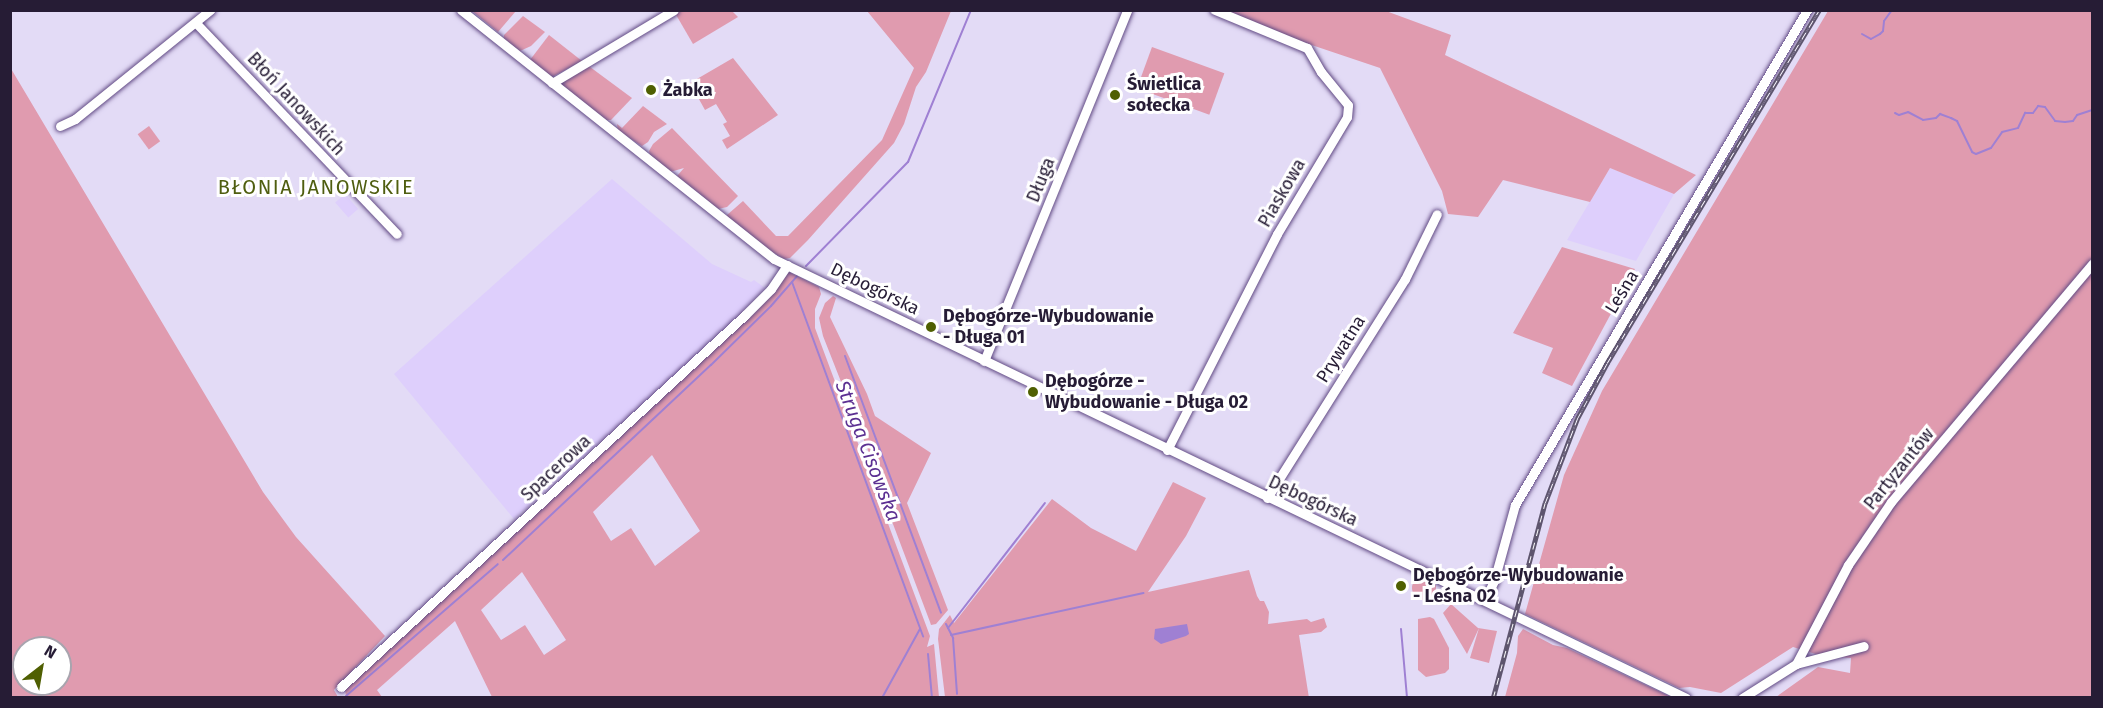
<!DOCTYPE html>
<meta charset="utf-8">
<style>
body{margin:0}
#map{position:relative;width:2103px;height:708px;overflow:hidden;background:#e3dbf6;font-family:"Fira Sans",sans-serif}
div>[style]{position:absolute}
[style*='--x']{left:calc(var(--x)*1px);top:calc(var(--y)*1px);width:calc(var(--w)*1px);rotate:calc(var(--a)*1deg)}
.built>*{inset:0;background:#decffc;transform-origin:0 0}
.green>*{inset:0;background:#e09baf;transform-origin:0 0}
.round{border-radius:50%}
.water>*{inset:0;background:#9f80d3}
.stream>*{height:2px;margin:-1px;padding:0 1px;transform-origin:1px;border-radius:1px;background:#9f80d3}
.roads{filter:drop-shadow(0 0 2px #614a84) drop-shadow(0 0 2px #614a84)}
.minor>*{height:9px;margin:-4.5px;padding:0 4.5px;transform-origin:4.5px;border-radius:4.5px;background:#fff}
.rail>*{height:4.5px;margin-top:-2.25px;transform-origin:0;background:repeating-linear-gradient(90deg,#fff 0 7px,#5e556e 0 14px);box-sizing:border-box;border-block:2px solid #5e556e}
.dots>*{width:16px;height:16px;translate:-50% -50%;box-sizing:border-box;border:3px solid #fff;border-radius:50%}
span{translate:-50% -50%;white-space:nowrap;text-align:center;line-height:1.15;-webkit-text-stroke:6px #fff;paint-order:stroke}
.poi-label{font-size:18px;color:#261c35;font-weight:700}
.left{translate:0 -50%;text-align:left}
.street-label{font-size:18px;color:#261c35}
.neighbourhood-label{font-size:20px;color:#4f5e10;letter-spacing:1.5px}
.water-label{font-size:20px;color:#5c3092;font-style:italic}
.frame{position:absolute;inset:0;border:12px solid #261c35;pointer-events:none}
.north{position:absolute;left:12px;top:636px;width:60px;height:60px;box-sizing:border-box;background:#fff;border:2px solid #a8a4ae;border-radius:50%;rotate:31deg;font-size:16px;font-weight:700;line-height:24px;text-align:center;color:#261c35}
.north::after{content:'';display:block;margin:auto;width:21px;height:27px;background:#4f5f02;clip-path:polygon(50% 0,100% 100%,50% 72%,0 100%)}
</style>
<div id="map">
<div class="built">
<i style="clip-path:polygon(1610px 168px,1674px 194px,1636px 261px,1567px 240px)"></i>
<i style="clip-path:polygon(612px 179px,712px 264px,751px 282px,754px 280px,765px 288px,716px 338px,514px 519px,394px 374px)"></i>
<i style="left:345px;top:194px;width:20px;height:13px;rotate:49deg"></i>
</div>
<div class="green">
<i style="clip-path:polygon(679px 10px,732px 11px,738px 17px,693px 44px,675px 13px)"></i>
<i style="clip-path:polygon(472px 11px,516px 11px,498px 32px)"></i>
<i style="clip-path:polygon(867px 11px,951px 11px,926px 72px,916px 87px,904px 124px,894px 143px,808px 240px,790px 258px,784px 259px,767px 249px,727px 217px,727px 215px,743px 201px,776px 236px,788px 236px,882px 140px,914px 68px)"></i>
<i style="clip-path:polygon(1210px 11px,1386px 11px,1451px 35px,1445px 55px,1696px 175px,1674px 194px,1610px 168px,1590px 202px,1503px 180px,1478px 217px,1448px 214px,1442px 191px,1380px 68px)"></i>
<i style="clip-path:polygon(1828px 11px,2092px 11px,2092px 697px,1776px 697px,1818px 667px,1850px 673px,1851px 658px,1819px 655px,1793px 647px,1721px 693px,1690px 687px,1679px 688px,1525px 614px,1564px 475px,1602px 391px)"></i>
<i style="clip-path:polygon(523px 16px,545px 32px,531px 46px,520px 51px,504px 40px,504px 35px)"></i>
<i style="clip-path:polygon(549px 35px,582px 61px,552px 77px,530px 60px)"></i>
<i style="left:1152px;top:47px;width:77px;height:44px;rotate:20deg"></i>
<i style="clip-path:polygon(733px 58px,778px 115px,727px 149px,722px 140px,730px 136px,723px 124px,727px 122px,716px 104px,705px 110px,690px 83px)"></i>
<i style="clip-path:polygon(586px 64px,632px 98px,611px 120px,605px 120px,561px 85px,560px 81px)"></i>
<i style="clip-path:polygon(evenodd,10px 67px,263px 492px,296px 537px,385px 636px,334px 690px,338px 697px,11px 697px,10px 67px,24px 648px,60px 648px,60px 684px,24px 684px,24px 648px)"></i>
<i style="clip-path:polygon(643px 106px,667px 124px,654px 132px,648px 142px,642px 146px,618px 131px,617px 124px,622px 128px)"></i>
<i style="left:149px;top:126px;width:19px;height:14px;rotate:54deg"></i>
<i style="clip-path:polygon(672px 128px,738px 196px,727px 207px,718px 209px,677px 176px,684px 168px,670px 172px,650px 155px,649px 151px,653px 144px)"></i>
<i style="clip-path:polygon(1562px 247px,1635px 269px,1572px 386px,1542px 373px,1553px 348px,1513px 333px)"></i>
<i style="clip-path:polygon(evenodd,787px 271px,819px 287px,821px 294px,815px 309px,815px 328px,930px 636px,927px 647px,934px 644px,939px 697px,492px 697px,455px 621px,377px 690px,382px 697px,346px 697px,345px 688px,714px 349px,787px 271px,652px 455px,700px 531px,655px 566px,631px 528px,611px 541px,593px 512px,652px 455px,787px 271px,522px 572px,566px 640px,544px 655px,525px 625px,501px 640px,481px 610px,522px 572px)"></i>
<i style="clip-path:polygon(833px 296px,836px 298px,830px 317px,867px 394px,875px 416px,931px 453px,907px 503px,948px 610px,936px 624px,931px 625px,930px 622px,876px 479px,875px 468px,823px 336px,819px 318px,825px 303px)"></i>
<i style="clip-path:polygon(1173px 482px,1206px 498px,1186px 536px,1148px 592px,1249px 570px,1257px 596px,1260px 601px,1264px 601px,1269px 612px,1268px 624px,1307px 619px,1311px 622px,1324px 618px,1327px 627px,1321px 632px,1299px 635px,1309px 698px,945px 697px,938px 639px,939px 629px,950px 615px,954px 623px,1052px 499px,1091px 528px,1136px 551px)"></i>
<i class="round" style="left:1412px;top:576px;width:24px;height:24px"></i>
<i style="clip-path:polygon(1451px 604px,1478px 628px,1497px 631px,1489px 663px,1470px 658px,1479px 628px,1467px 654px,1443px 613px)"></i>
<i style="clip-path:polygon(1430px 617px,1434px 619px,1449px 648px,1449px 669px,1445px 673px,1426px 677px,1418px 670px,1418px 619px)"></i>
<i style="clip-path:polygon(1523px 629px,1553px 645px,1567px 648px,1671px 697px,1505px 697px,1517px 653px,1518px 636px)"></i>
</div>
<div class="water">
<i style="clip-path:polygon(1187px 624px,1189px 634px,1186px 636px,1161px 644px,1154px 639px,1155px 629px)"></i>
</div>
<div class="stream">
<i style="--x:1862;--y:34;--w:10;--a:29"></i>
<i style="--x:1871;--y:39;--w:10;--a:-29"></i>
<i style="--x:1880;--y:34;--w:4;--a:-45"></i>
<i style="--x:1883;--y:31;--w:10;--a:-84"></i>
<i style="--x:1884;--y:21;--w:14;--a:-54"></i>
<i style="--x:1895;--y:113;--w:4;--a:27"></i>
<i style="--x:1899;--y:115;--w:9;--a:-18"></i>
<i style="--x:1908;--y:112;--w:17;--a:28"></i>
<i style="--x:1923;--y:120;--w:13;--a:-9"></i>
<i style="--x:1936;--y:118;--w:6;--a:-45"></i>
<i style="--x:1940;--y:114;--w:12;--a:20"></i>
<i style="--x:1951;--y:118;--w:7;--a:27"></i>
<i style="--x:1957;--y:121;--w:34;--a:64"></i>
<i style="--x:1972;--y:152;--w:4;--a:27"></i>
<i style="--x:1976;--y:154;--w:16;--a:-22"></i>
<i style="--x:1991;--y:148;--w:19;--a:-55"></i>
<i style="--x:2002;--y:132;--w:16;--a:-14"></i>
<i style="--x:2018;--y:128;--w:17;--a:-65"></i>
<i style="--x:2025;--y:113;--w:8;--a:0"></i>
<i style="--x:2033;--y:113;--w:9;--a:-54"></i>
<i style="--x:2038;--y:106;--w:7;--a:8"></i>
<i style="--x:2045;--y:107;--w:17;--a:54"></i>
<i style="--x:2055;--y:121;--w:10;--a:6"></i>
<i style="--x:2065;--y:122;--w:8;--a:-7"></i>
<i style="--x:2073;--y:121;--w:7;--a:-56"></i>
<i style="--x:2077;--y:115;--w:16;--a:-18"></i>
<i style="--x:806;--y:266;--w:146;--a:-45.6"></i>
<i style="--x:908;--y:162;--w:165;--a:-67.5"></i>
<i style="--x:792;--y:282;--w:378;--a:69.7"></i>
<i style="--x:845;--y:356;--w:274;--a:69.5"></i>
<i style="--x:503;--y:560;--w:285;--a:-43.2"></i>
<i style="--x:711;--y:365;--w:84;--a:-44.5"></i>
<i style="--x:771;--y:306;--w:40;--a:-49"></i>
<i style="--x:946;--y:624;--w:16;--a:63"></i>
<i style="--x:953;--y:638;--w:56;--a:85.9"></i>
<i style="--x:948;--y:628;--w:158;--a:-52.2"></i>
<i style="--x:1401;--y:629;--w:69;--a:85"></i>
<i style="--x:951;--y:635;--w:197;--a:-12.3"></i>
<i style="--x:928;--y:654;--w:44;--a:84.8"></i>
<i style="--x:346;--y:696;--w:201;--a:-41"></i>
<i style="--x:882;--y:698;--w:79;--a:-61.2"></i>
</div>
<div class="roads">
<div class="minor">
<i style="--x:461;--y:10;--w:400;--a:38.5"></i>
<i style="--x:774;--y:259;--w:1012;--a:25.7"></i>
<i style="--x:196;--y:23;--w:291;--a:46.4"></i>
<i style="--x:552;--y:83;--w:142;--a:-30.9"></i>
<i style="--x:60;--y:126;--w:17;--a:-25"></i>
<i style="--x:75;--y:119;--w:174;--a:-38.9"></i>
<i style="--x:984;--y:361;--w:379;--a:-67.8"></i>
<i style="--x:1167;--y:450;--w:242;--a:-63"></i>
<i style="--x:1277;--y:234;--w:136;--a:-59.1"></i>
<i style="--x:1347;--y:117;--w:12;--a:-85"></i>
<i style="--x:1348;--y:105;--w:43;--a:-129.3"></i>
<i style="--x:1321;--y:72;--w:28;--a:-120"></i>
<i style="--x:1307;--y:48;--w:100;--a:-157.6"></i>
<i style="--x:1267;--y:498;--w:259;--a:-57.8"></i>
<i style="--x:1405;--y:279;--w:72;--a:-63.8"></i>
<i style="--x:1485;--y:600;--w:21;--a:-65"></i>
<i style="--x:1494;--y:581;--w:79;--a:-74.6"></i>
<i style="--x:1515;--y:505;--w:575;--a:-59.46"></i>
<i style="--x:1796;--y:664;--w:70;--a:-14.8"></i>
<i style="--x:341;--y:687;--w:549;--a:-42.64"></i>
<i style="--x:745;--y:315;--w:37;--a:-45"></i>
<i style="--x:771;--y:289;--w:29;--a:-56"></i>
<i style="--x:1742;--y:698;--w:64;--a:-32.2"></i>
<i style="--x:1796;--y:664;--w:112;--a:-62.3"></i>
<i style="--x:1848;--y:565;--w:76;--a:-55.7"></i>
<i style="--x:1891;--y:502;--w:312;--a:-49.8"></i>
</div>
</div>
<div class="rail">
<i style="--x:1493;--y:698;--w:202;--a:-75.1"></i>
<i style="--x:1545;--y:503;--w:90;--a:-69.1"></i>
<i style="--x:1577;--y:419;--w:64;--a:-61.8"></i>
<i style="--x:1607;--y:363;--w:412;--a:-59"></i>
</div>
<div class="dots">
<i style="left:651px;top:90px;background:#4f5f02"></i>
<i style="left:1115px;top:95px;background:#4f5f02"></i>
<i style="left:931px;top:327px;background:#4f5f02"></i>
<i style="left:1033px;top:392px;background:#4f5f02"></i>
<i style="left:1401px;top:586px;background:#4f5f02"></i>
</div>
<div class="poi-label">
<span class="left" style="left:1127px;top:95px">Świetlica<br>sołecka</span>
<span class="left" style="left:663px;top:90px">Żabka</span>
<span class="left" style="left:943px;top:327px">Dębogórze-Wybudowanie<br>- Długa 01</span>
<span class="left" style="left:1045px;top:392px">Dębogórze -<br>Wybudowanie - Długa 02</span>
<span class="left" style="left:1413px;top:586px">Dębogórze-Wybudowanie<br>- Leśna 02</span>
</div>
<div class="street-label">
<span style="left:296px;top:104px;rotate:47deg">Błoń Janowskich</span>
<span style="left:1041px;top:180px;rotate:-68deg">Długa</span>
<span style="left:1282px;top:193px;rotate:-60deg">Piaskowa</span>
<span style="left:875px;top:289px;rotate:26deg">Dębogórska</span>
<span style="left:1622px;top:292px;rotate:-59deg">Leśna</span>
<span style="left:1341px;top:349px;rotate:-58deg">Prywatna</span>
<span style="left:556px;top:468px;rotate:-43deg">Spacerowa</span>
<span style="left:1899px;top:469px;rotate:-51deg">Partyzantów</span>
<span style="left:1313px;top:501px;rotate:25deg">Dębogórska</span>
</div>
<div class="neighbourhood-label">
<span style="left:316px;top:187px">BŁONIA JANOWSKIE</span>
</div>
<div class="water-label">
<span style="left:868px;top:451px;rotate:69deg">Struga Cisowska</span>
</div>
<div class="frame"></div>
<div class="north">N</div>
</div>
